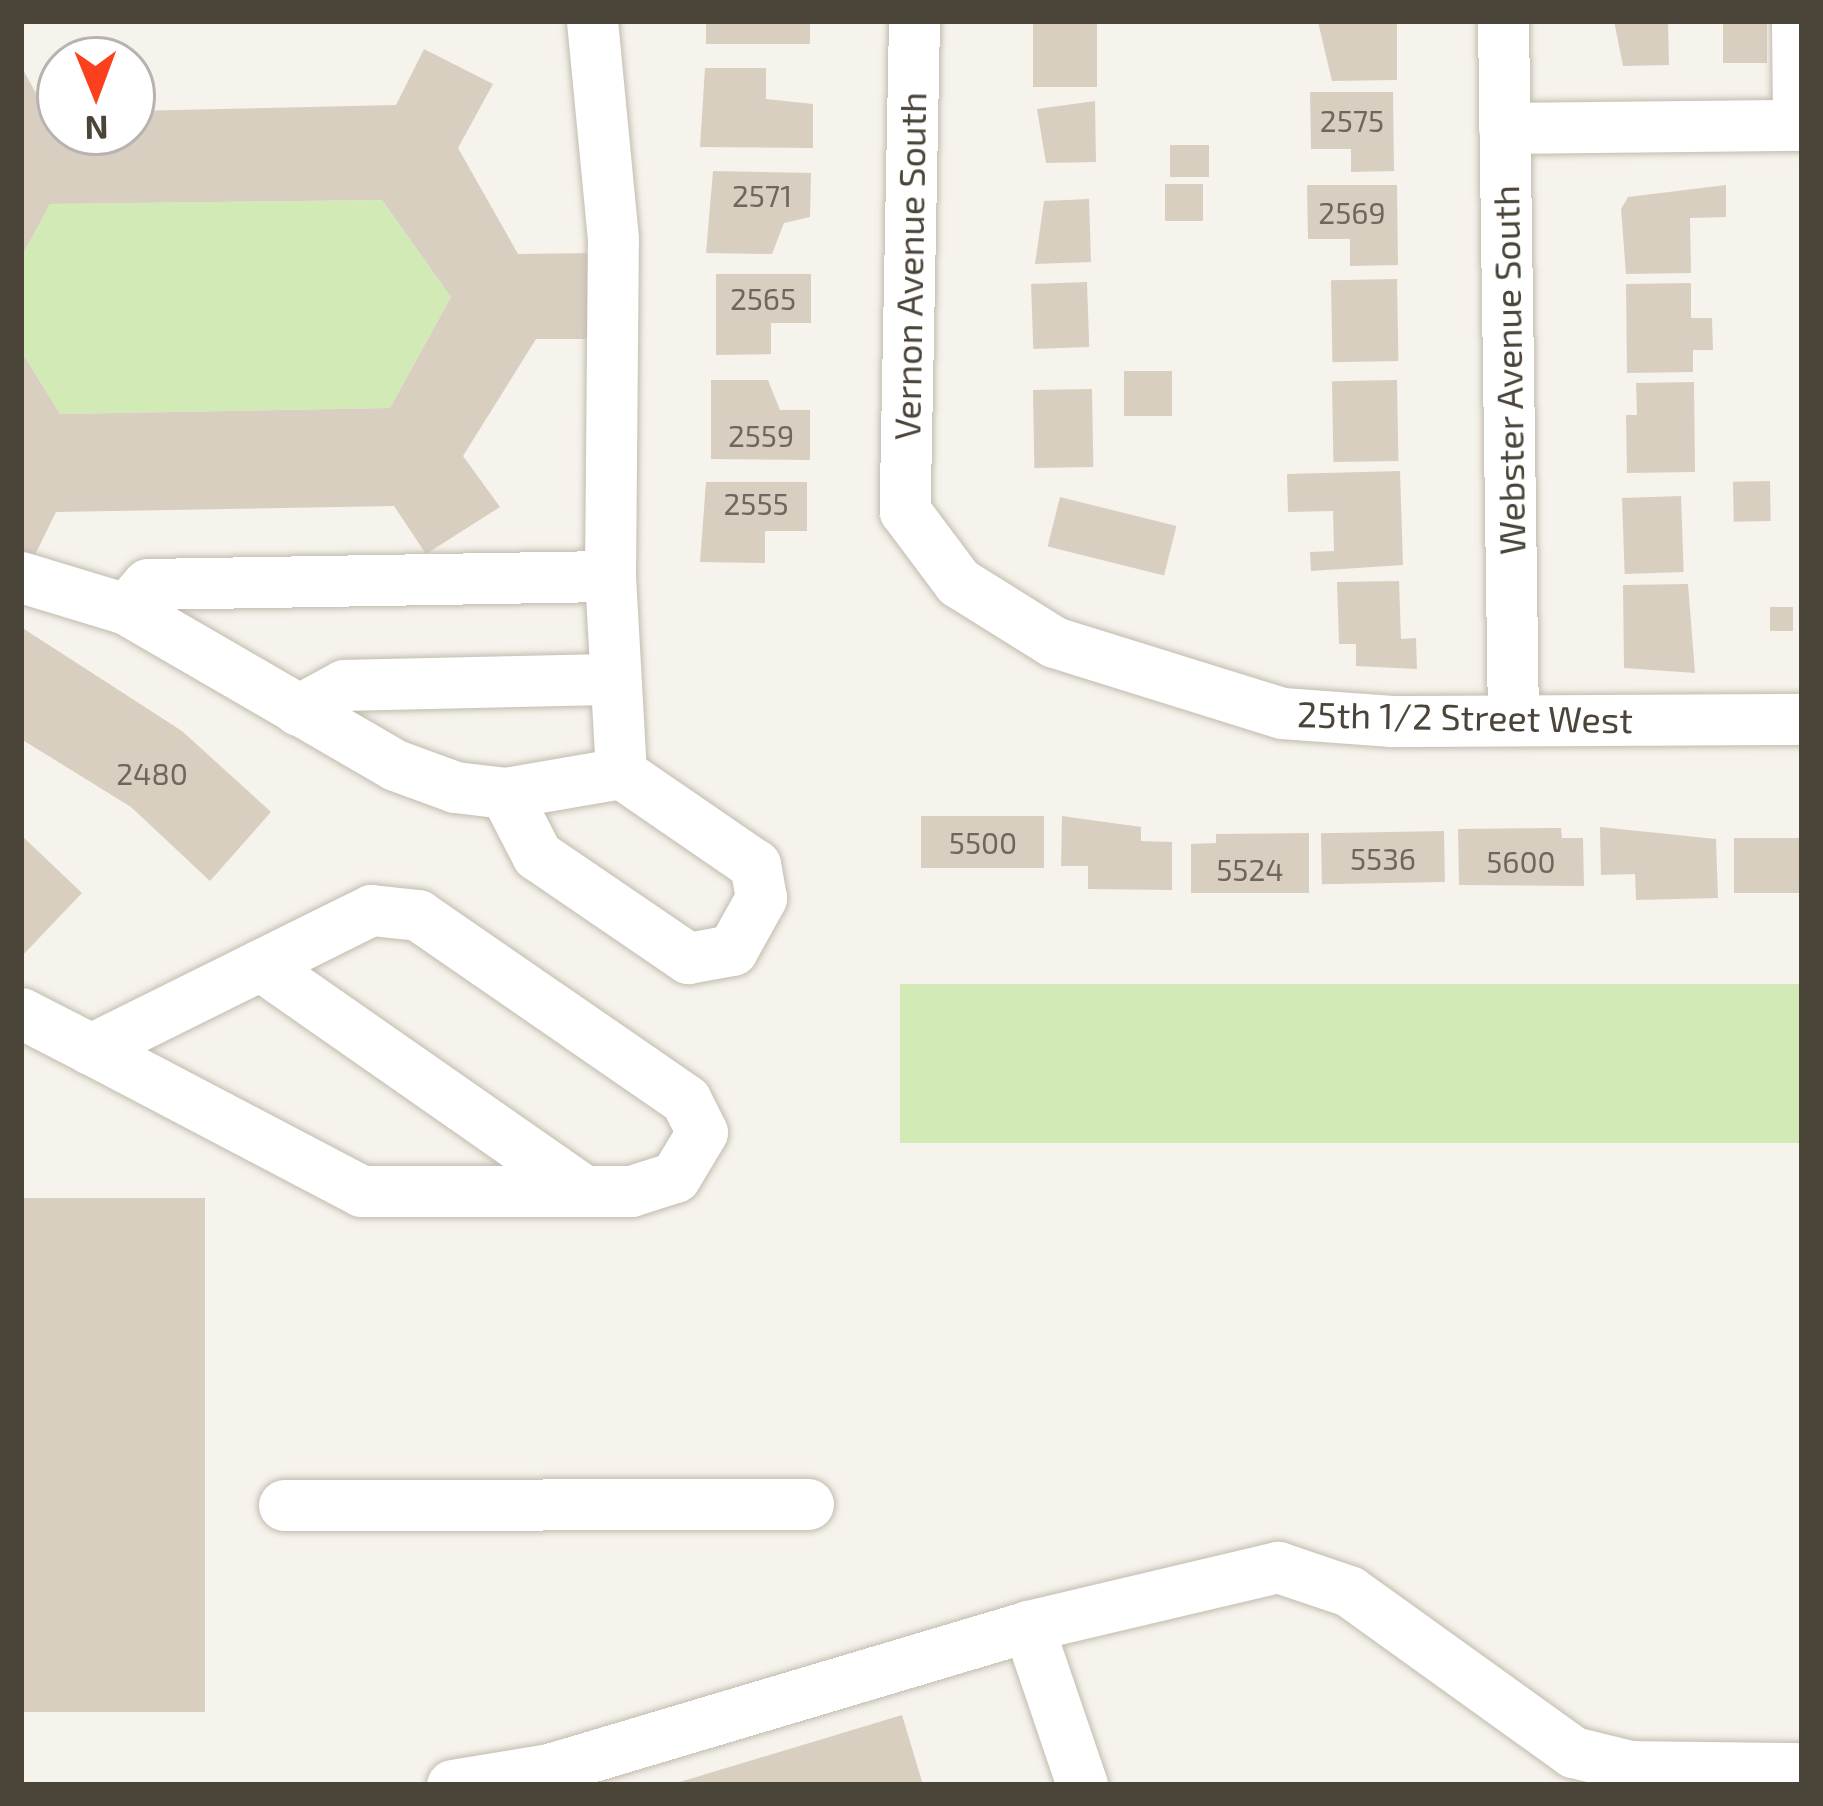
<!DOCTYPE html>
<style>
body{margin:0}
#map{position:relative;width:1823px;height:1806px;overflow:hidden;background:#f6f3ec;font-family:"Exo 2",sans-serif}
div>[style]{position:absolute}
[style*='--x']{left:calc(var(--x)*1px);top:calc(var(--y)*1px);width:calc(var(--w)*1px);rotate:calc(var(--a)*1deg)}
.green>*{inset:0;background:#d2eab5;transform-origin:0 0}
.building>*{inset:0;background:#d8cfc1;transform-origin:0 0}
.roads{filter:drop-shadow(0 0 3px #c2bbae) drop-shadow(0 0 3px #c2bbae)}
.minor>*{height:51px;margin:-25.5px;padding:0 25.5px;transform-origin:25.5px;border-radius:25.5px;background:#fff}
span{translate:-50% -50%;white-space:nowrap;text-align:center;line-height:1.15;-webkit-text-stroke:10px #fff;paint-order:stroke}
.number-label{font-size:30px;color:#6e675b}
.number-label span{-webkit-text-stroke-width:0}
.street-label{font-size:36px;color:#4b4439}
.frame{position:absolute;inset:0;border:24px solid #4b4439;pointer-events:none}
.north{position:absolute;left:36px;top:36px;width:120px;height:120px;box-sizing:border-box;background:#fff;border:3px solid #b7b4b0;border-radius:50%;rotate:179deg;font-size:33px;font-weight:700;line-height:48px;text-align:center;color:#4b4439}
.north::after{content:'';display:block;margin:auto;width:42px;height:54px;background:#fc3f1d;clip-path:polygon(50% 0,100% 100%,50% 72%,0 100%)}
</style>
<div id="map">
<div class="green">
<i style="clip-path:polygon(382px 200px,451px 297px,390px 408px,60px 414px,21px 351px,21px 258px,50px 204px)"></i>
<i style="left:1802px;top:984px;width:159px;height:902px;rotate:90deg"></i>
</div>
<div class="building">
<i style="left:706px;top:21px;width:104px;height:23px"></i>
<i style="left:1033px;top:21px;width:64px;height:66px"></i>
<i style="clip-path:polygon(1397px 21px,1397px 80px,1332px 81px,1318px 22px)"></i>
<i style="clip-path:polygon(1614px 21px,1668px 21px,1669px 65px,1623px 66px)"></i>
<i style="left:1723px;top:21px;width:44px;height:42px"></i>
<i style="clip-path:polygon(424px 49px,493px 84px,458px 148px,518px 254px,597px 253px,599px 339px,536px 339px,463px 456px,500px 507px,426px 554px,394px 506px,56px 512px,29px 567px,21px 562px,21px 351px,60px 414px,390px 408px,451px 297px,382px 200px,50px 204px,21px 258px,21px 66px,47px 113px,60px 112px,60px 132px,132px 132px,132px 111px,396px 105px)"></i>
<i style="clip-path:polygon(705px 68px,766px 68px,766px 99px,813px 104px,813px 148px,700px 147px)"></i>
<i style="clip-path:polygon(1310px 92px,1393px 92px,1394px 171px,1351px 172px,1351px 149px,1311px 149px)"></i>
<i style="clip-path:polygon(1095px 101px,1096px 162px,1046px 163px,1037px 109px)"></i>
<i style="left:1170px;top:145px;width:39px;height:32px"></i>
<i style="clip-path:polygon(713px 171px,811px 173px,810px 217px,784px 223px,772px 254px,706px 253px)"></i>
<i style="left:1203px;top:184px;width:37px;height:38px;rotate:90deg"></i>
<i style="clip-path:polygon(1307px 185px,1397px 185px,1398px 265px,1350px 266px,1350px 239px,1308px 239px)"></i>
<i style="clip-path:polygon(1726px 185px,1726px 217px,1690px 218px,1691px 273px,1626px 274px,1621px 209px,1628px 197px)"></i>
<i style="clip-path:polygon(1089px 199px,1091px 262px,1035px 264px,1044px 201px)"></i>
<i style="clip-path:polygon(716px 274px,811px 274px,811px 323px,771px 323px,771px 354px,716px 355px)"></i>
<i style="left:1397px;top:279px;width:82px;height:66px;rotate:89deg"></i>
<i style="left:1087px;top:282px;width:65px;height:56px;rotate:88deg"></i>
<i style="clip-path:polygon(1691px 283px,1691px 318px,1712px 318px,1713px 350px,1693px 350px,1693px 372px,1627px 373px,1626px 284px)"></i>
<i style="left:1124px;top:371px;width:48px;height:45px"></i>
<i style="clip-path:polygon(711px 380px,768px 380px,780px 410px,810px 410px,810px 460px,711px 459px)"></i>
<i style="left:1397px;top:380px;width:81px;height:65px;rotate:89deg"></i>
<i style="clip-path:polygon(1694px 382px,1695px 472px,1627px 473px,1626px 415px,1637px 415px,1636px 383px)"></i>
<i style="left:1092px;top:389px;width:78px;height:59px;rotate:89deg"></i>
<i style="clip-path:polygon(1400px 471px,1403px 565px,1311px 571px,1310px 552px,1334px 551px,1333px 511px,1288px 512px,1287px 474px)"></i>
<i style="left:1770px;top:481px;width:40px;height:37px;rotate:89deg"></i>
<i style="clip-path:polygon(706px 482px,807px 482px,807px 531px,765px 531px,765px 563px,700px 562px)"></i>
<i style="left:1681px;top:496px;width:76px;height:59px;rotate:88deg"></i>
<i style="left:1060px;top:497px;width:120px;height:51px;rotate:14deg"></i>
<i style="clip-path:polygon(1399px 581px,1401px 639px,1416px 638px,1417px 669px,1356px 666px,1356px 644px,1339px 644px,1337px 582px)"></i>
<i style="clip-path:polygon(1688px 584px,1695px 673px,1624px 668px,1623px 585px)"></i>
<i style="left:1793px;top:607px;width:24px;height:23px;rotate:90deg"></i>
<i style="clip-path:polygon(21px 627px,182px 731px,271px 812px,210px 881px,131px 807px,21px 739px)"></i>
<i style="left:921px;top:816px;width:123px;height:52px"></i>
<i style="clip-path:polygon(1062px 816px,1141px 827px,1141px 841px,1172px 842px,1172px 890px,1088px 889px,1088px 866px,1061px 866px)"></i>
<i style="clip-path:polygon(1600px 827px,1716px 839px,1718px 898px,1636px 900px,1635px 874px,1601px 875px)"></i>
<i style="clip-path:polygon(1561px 828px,1562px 838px,1583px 838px,1584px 886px,1459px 885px,1458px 829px)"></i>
<i style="left:1444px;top:831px;width:51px;height:123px;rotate:89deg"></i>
<i style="clip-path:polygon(1309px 833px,1309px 893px,1191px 893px,1191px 844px,1216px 843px,1216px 834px)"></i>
<i style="clip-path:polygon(21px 835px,82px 893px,21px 957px)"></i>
<i style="left:1734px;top:838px;width:68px;height:55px"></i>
<i style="left:205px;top:1198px;width:514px;height:184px;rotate:90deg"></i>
<i style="clip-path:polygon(902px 1715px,923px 1785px,673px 1785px,673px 1784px)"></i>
</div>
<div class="roads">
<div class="minor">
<i style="--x:914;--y:21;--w:490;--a:91.1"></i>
<i style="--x:905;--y:511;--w:89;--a:53.3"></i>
<i style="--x:958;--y:582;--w:113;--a:32"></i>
<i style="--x:1054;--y:642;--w:239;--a:17.3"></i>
<i style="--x:1282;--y:713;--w:110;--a:4.2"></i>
<i style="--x:1392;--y:721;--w:410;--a:-0.3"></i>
<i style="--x:1503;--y:21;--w:698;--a:89.18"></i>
<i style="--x:1797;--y:21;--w:104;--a:89.4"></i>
<i style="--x:1504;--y:128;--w:298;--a:-0.6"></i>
<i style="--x:21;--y:577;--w:110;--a:16.9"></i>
<i style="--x:126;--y:609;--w:311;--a:30.1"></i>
<i style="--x:395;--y:765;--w:64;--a:20.1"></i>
<i style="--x:455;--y:787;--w:50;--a:6.8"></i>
<i style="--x:505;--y:793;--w:118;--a:-9.8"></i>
<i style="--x:621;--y:773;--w:197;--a:-93.2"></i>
<i style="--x:610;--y:576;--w:337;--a:-89.5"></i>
<i style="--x:613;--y:239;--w:219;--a:-95.5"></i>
<i style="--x:126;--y:609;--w:33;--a:-49"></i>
<i style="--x:148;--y:584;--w:462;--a:-1"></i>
<i style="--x:298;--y:710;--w:52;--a:-28.5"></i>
<i style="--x:344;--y:685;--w:270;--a:-1.3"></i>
<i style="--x:505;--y:793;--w:70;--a:62.7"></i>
<i style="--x:537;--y:855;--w:183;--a:34.3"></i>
<i style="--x:688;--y:958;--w:45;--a:-10.3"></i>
<i style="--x:732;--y:950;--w:60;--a:-60.9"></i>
<i style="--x:761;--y:898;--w:34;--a:-100"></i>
<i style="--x:755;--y:865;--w:163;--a:-145.5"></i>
<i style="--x:260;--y:965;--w:394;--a:34.9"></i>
<i style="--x:21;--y:1013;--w:79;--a:27.2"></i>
<i style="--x:91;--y:1049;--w:305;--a:27.7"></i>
<i style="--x:361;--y:1191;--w:270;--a:0"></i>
<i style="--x:631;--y:1191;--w:46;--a:-17.7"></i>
<i style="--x:675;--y:1177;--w:52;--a:-59"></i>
<i style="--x:702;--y:1132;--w:36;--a:-117"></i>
<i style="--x:686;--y:1100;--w:326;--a:-145.4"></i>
<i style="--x:418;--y:915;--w:47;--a:-173.9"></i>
<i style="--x:371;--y:910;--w:313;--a:153.6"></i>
<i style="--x:284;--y:1505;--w:524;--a:-0.11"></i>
<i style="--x:1028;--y:1626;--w:168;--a:71.2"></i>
<i style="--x:452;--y:1785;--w:98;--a:-9.4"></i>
<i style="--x:549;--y:1769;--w:500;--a:-16.6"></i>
<i style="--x:1028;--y:1626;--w:257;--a:-13.3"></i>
<i style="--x:1278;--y:1567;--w:75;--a:18.7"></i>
<i style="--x:1349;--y:1591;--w:276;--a:35.7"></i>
<i style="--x:1573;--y:1752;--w:59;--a:13.8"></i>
<i style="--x:1630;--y:1766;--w:172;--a:0.7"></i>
</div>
</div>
<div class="number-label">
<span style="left:1352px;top:120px">2575</span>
<span style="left:762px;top:195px">2571</span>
<span style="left:1352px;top:212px">2569</span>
<span style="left:763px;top:298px">2565</span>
<span style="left:761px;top:435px">2559</span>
<span style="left:756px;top:503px">2555</span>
<span style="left:152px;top:773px">2480</span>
<span style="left:983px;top:842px">5500</span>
<span style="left:1383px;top:858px">5536</span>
<span style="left:1521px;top:861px">5600</span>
<span style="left:1250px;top:869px">5524</span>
</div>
<div class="street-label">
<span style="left:909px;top:266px;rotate:-89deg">Vernon Avenue South</span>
<span style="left:1508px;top:370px;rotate:-91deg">Webster Avenue South</span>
<span style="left:1465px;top:716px;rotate:1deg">25th 1/2 Street West</span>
</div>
<div class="frame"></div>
<div class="north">N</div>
</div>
